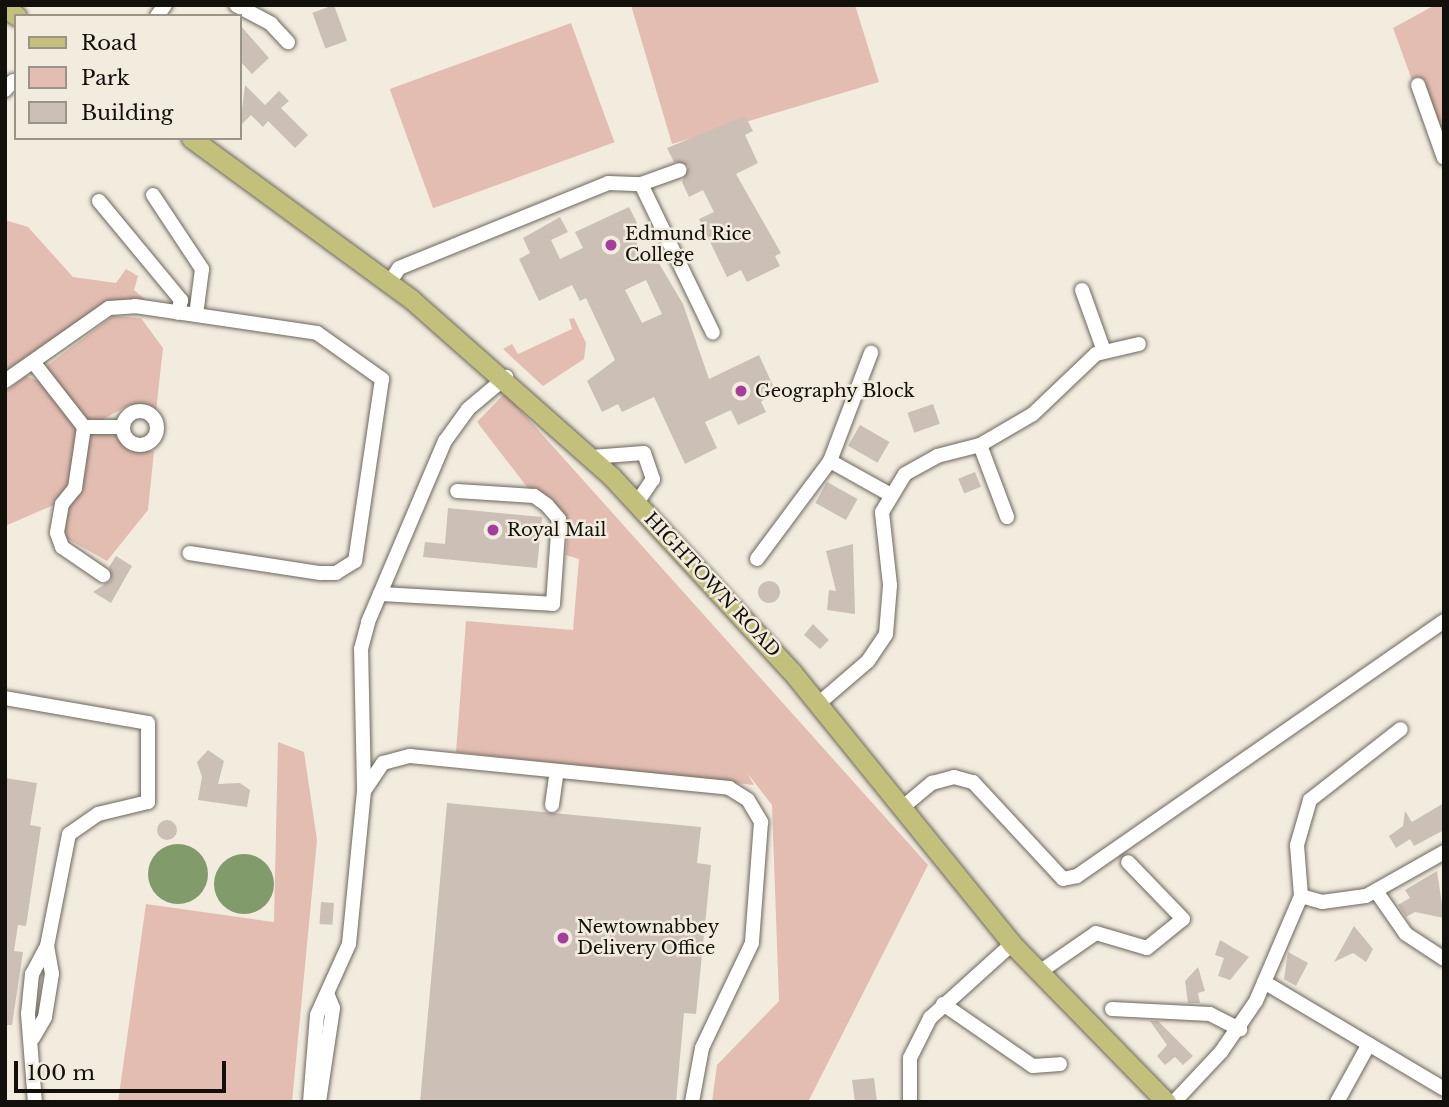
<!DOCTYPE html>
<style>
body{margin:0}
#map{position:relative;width:1449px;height:1107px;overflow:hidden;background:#f2ecdf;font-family:"Libre Baskerville",serif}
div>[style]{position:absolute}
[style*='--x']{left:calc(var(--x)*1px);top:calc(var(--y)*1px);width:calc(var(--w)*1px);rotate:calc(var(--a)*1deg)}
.green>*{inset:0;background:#e3bdb1;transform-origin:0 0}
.water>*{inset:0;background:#829b6a}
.round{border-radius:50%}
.building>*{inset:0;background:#cbbfb6;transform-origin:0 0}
.roads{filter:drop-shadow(0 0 2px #6c665b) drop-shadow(0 0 2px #6c665b)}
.minor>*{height:14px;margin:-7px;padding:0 7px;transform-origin:7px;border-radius:7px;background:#fff}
.minor>.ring{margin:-7px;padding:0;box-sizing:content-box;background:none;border:14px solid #fff;border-radius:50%}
.major>*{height:19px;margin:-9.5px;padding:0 9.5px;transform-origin:9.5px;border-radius:9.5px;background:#c3c07c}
.dots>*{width:19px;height:19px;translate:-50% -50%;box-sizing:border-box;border:4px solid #f2ecdf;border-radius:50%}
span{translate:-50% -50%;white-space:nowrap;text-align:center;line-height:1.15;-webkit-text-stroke:5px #f2ecdf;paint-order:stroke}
.poi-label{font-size:18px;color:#12100b}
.left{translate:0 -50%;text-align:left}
.street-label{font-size:18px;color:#12100b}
.frame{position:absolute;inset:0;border:7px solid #12100b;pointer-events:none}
.legend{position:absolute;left:14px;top:14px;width:228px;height:126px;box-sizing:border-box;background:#f2ecdf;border:2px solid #98948a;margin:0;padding:9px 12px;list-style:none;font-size:21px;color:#12100b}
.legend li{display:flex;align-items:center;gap:14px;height:35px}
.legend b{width:35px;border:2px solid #98948a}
.scale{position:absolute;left:14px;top:1061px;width:212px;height:32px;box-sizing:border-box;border:4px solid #12100b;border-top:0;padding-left:9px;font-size:21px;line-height:24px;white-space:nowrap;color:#12100b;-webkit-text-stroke:5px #f2ecdf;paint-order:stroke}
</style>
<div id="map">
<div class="green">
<i style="clip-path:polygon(631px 5px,855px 5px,879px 82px,672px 144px)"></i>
<i style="clip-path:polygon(1435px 5px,1444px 5px,1444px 168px,1393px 28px)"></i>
<i style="left:571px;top:23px;width:127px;height:193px;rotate:70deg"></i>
<i style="clip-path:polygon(5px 220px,28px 227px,73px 277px,116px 283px,126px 269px,138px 276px,134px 290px,148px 302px,106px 302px,5px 374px)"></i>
<i style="clip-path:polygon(113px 316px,141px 318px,163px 348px,156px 411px,129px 405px,100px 421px,85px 419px,44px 368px)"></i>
<i style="clip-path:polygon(574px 318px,586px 343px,584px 359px,543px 386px,503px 349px,512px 344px,518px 354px,572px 329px,569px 319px)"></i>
<i style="clip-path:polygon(26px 376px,39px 381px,78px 430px,70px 484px,56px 504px,5px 526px,5px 392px)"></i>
<i style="clip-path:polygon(505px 393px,928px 865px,808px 1102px,712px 1102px,717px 1065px,779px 1001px,772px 805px,747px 773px,754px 785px,456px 752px,466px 621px,573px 630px,579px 559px,566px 555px,567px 539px,477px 422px)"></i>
<i style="clip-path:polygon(88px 430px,113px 433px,131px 451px,154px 451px,148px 510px,107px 561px,64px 537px,61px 516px)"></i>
<i style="clip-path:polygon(278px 742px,304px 752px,317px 840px,292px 1102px,118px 1102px,146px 904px,274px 922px)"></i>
</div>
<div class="water">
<i class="round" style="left:148px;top:844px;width:60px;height:60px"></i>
<i class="round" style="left:214px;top:854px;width:60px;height:60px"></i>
</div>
<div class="building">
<i style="left:334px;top:5px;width:38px;height:23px;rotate:70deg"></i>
<i style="clip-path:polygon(240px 25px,269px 58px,252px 74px,240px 61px)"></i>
<i style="clip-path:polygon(245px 85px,265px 105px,279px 91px,289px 101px,281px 108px,308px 135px,295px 148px,268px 121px,263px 127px,251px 115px,240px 126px)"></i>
<i style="clip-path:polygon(745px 116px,753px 131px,745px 135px,758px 163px,736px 174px,781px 253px,775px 256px,780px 266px,747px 282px,741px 270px,727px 277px,699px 219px,714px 212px,703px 190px,689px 197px,682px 182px,689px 166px,674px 162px,667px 148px)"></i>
<i style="clip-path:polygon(evenodd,629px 207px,643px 235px,635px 239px,647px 264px,657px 260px,683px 304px,709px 379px,759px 355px,775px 390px,761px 402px,766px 412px,738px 425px,731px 410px,705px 422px,717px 448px,685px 464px,654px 397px,622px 412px,618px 404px,602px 412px,587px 381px,615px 360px,586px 298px,580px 301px,572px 285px,539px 301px,519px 259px,530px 253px,523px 238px,560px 217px,568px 232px,551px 240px,560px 259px,583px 248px,575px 232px,629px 207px,646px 280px,662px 314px,642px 323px,625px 290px,646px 280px)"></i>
<i style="left:933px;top:404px;width:21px;height:27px;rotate:71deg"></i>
<i style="left:860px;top:425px;width:34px;height:24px;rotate:30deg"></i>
<i style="left:975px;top:472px;width:16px;height:18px;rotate:68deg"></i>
<i style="left:827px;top:482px;width:35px;height:24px;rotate:29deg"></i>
<i style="clip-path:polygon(448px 508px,542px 517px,537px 568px,423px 557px,425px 542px,445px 544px)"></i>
<i style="clip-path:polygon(853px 544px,855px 614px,827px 610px,829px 590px,836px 591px,826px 551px)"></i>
<i style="clip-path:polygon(116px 556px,132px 566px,111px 603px,93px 592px,111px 580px,109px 567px)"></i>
<i class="round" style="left:758px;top:581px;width:22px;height:22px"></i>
<i style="clip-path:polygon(813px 624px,829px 640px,820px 649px,804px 635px)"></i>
<i style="clip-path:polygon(208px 750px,224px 761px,218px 784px,240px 783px,250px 790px,247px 807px,198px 800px,202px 777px,197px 762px)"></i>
<i style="clip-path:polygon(5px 778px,37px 783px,30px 825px,41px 827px,26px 926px,18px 925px,14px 951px,23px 952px,12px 1025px,5px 1025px)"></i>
<i style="clip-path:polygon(447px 803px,701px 827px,697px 863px,711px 865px,696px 1014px,684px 1013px,676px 1102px,420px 1102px)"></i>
<i style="clip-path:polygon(1444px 803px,1444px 830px,1414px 846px,1410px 839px,1396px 848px,1389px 836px,1403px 826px,1405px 811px,1412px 822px)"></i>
<i class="round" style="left:157px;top:820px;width:20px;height:20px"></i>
<i style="clip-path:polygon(1437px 871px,1444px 918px,1415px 912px,1406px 917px,1398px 905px,1410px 898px,1405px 890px)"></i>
<i style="left:321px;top:902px;width:13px;height:22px;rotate:4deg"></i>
<i style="clip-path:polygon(1354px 926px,1373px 949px,1366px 962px,1353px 953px,1334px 962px)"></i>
<i style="clip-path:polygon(1220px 940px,1249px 957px,1230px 980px,1218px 976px,1224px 958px,1215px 955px)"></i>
<i style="clip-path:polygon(1288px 952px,1308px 963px,1296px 986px,1284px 979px)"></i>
<i style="clip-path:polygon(1198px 967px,1205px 991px,1198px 993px,1200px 1003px,1188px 1003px,1185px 981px)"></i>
<i style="clip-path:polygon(1150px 1021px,1158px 1021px,1193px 1056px,1183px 1065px,1175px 1057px,1165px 1065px,1157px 1056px,1167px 1045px)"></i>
<i style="clip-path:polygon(874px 1078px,877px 1102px,855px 1102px,852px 1080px)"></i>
</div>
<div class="roads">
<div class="minor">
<i style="--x:236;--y:5;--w:40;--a:28"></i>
<i style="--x:271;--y:24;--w:25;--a:47"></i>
<i style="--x:157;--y:16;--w:14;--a:-54"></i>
<i style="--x:1418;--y:85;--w:77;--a:70.4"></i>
<i style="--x:5;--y:90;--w:12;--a:-48"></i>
<i style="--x:641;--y:184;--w:165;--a:64.2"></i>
<i style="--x:153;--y:195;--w:89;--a:56.5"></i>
<i style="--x:202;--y:269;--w:46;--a:97.4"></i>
<i style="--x:99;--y:201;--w:129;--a:50.4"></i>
<i style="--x:181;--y:300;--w:13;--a:103"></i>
<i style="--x:389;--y:283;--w:18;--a:-56"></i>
<i style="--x:399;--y:268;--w:226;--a:-22.1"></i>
<i style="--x:608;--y:183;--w:33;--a:2"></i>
<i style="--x:641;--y:184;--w:41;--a:-19.7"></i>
<i style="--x:1082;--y:290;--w:65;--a:70.2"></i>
<i style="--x:34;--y:363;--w:81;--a:52"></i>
<i style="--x:84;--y:427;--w:62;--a:98.4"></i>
<i style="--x:75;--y:488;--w:21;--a:129"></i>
<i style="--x:62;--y:504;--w:29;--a:100"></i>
<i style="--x:57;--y:533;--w:15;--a:70"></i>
<i style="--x:62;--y:547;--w:50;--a:34.3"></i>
<i style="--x:5;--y:381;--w:127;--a:-35.1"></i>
<i style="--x:109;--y:308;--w:26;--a:-4"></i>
<i style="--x:135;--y:306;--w:184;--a:8.4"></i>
<i style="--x:317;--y:333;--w:80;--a:35.3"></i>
<i style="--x:382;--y:379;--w:184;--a:98.4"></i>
<i style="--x:355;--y:561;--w:22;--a:148"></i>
<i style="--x:336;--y:573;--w:16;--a:180"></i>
<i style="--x:320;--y:573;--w:132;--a:-171.3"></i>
<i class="ring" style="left:123px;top:411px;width:20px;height:20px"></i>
<i style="--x:84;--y:427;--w:39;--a:0"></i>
<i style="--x:980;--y:445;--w:77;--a:69.4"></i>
<i style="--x:591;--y:457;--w:53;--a:-4.3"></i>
<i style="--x:644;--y:453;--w:28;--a:71"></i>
<i style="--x:653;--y:479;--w:29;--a:124"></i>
<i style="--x:830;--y:461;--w:68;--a:29.2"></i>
<i style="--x:757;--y:559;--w:122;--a:-53.3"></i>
<i style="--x:830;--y:461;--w:116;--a:-69.2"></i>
<i style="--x:380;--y:594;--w:173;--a:3.3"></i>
<i style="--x:553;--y:604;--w:85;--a:-86"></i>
<i style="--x:559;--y:519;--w:18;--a:-131"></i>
<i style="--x:547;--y:505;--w:16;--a:-145"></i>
<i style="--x:534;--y:496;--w:77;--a:-176.3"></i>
<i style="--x:5;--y:698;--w:145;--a:9.9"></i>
<i style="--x:148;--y:723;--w:79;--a:90"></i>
<i style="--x:148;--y:802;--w:51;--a:166.5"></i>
<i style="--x:98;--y:814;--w:35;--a:145"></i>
<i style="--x:69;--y:834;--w:114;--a:101.1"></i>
<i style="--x:47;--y:946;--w:32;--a:118"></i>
<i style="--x:32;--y:974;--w:40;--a:95.7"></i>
<i style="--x:28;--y:1014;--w:88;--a:85.5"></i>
<i style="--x:818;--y:704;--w:66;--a:-40.7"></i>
<i style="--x:868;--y:661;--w:32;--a:-56"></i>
<i style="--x:886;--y:634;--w:49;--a:-85.3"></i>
<i style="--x:890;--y:585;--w:73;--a:-96.3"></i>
<i style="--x:882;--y:512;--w:44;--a:-58.8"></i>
<i style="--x:905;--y:474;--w:37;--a:-29"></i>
<i style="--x:937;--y:456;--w:44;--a:-14.3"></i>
<i style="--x:980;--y:445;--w:61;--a:-30.3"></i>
<i style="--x:1033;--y:414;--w:87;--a:-43.6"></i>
<i style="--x:1096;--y:354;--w:44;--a:-13.1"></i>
<i style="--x:364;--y:789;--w:140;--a:-91.2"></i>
<i style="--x:361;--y:649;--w:28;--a:-75"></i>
<i style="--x:368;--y:622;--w:197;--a:-67"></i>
<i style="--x:445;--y:441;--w:39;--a:-54"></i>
<i style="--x:468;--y:409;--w:50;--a:-40.1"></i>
<i style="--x:552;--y:805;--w:34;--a:-82"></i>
<i style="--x:903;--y:807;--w:38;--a:-40"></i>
<i style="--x:932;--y:783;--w:23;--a:-15"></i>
<i style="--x:954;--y:777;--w:20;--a:15"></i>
<i style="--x:973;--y:782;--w:132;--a:47.1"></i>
<i style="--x:1063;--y:879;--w:14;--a:-12"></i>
<i style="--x:1077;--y:876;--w:447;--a:-34.8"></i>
<i style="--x:1376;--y:891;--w:52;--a:55.1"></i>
<i style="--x:1406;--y:934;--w:45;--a:33.3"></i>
<i style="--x:1301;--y:896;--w:22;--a:16"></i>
<i style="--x:1322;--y:902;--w:44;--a:-7.8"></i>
<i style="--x:1366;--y:896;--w:90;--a:-29.4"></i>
<i style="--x:1038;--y:973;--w:70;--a:-34.6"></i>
<i style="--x:1096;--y:933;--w:53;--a:16.4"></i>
<i style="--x:1147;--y:948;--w:46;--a:-38.9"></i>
<i style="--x:1183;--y:919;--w:79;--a:-134"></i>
<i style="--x:1264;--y:982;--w:209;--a:30.7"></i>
<i style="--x:943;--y:1004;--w:109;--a:34.6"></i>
<i style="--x:1033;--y:1066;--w:27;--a:-4"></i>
<i style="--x:1112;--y:1009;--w:98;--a:2.9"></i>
<i style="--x:1210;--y:1014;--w:34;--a:27"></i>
<i style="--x:33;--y:1038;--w:24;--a:-60"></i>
<i style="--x:45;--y:1017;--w:44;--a:-80.8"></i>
<i style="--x:52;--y:974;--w:28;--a:-100"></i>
<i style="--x:310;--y:1102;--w:87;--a:-85.4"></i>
<i style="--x:317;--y:1015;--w:78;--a:-65.7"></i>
<i style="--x:349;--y:944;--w:154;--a:-84.4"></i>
<i style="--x:364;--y:791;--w:34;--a:-56"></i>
<i style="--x:383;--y:763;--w:28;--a:-15"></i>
<i style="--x:410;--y:756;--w:321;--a:5.7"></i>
<i style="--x:729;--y:788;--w:22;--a:32"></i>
<i style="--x:748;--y:800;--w:26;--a:59"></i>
<i style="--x:761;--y:822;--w:121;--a:94.3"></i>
<i style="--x:752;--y:943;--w:116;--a:115.5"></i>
<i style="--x:702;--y:1048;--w:55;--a:100.5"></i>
<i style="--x:319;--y:1102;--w:95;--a:-81.5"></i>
<i style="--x:333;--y:1008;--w:16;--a:-112"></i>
<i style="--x:910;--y:1102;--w:44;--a:-90"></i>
<i style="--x:910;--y:1058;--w:45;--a:-63.4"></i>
<i style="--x:930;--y:1018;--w:110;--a:-42.1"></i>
<i style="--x:1174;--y:1102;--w:69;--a:-46.8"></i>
<i style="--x:1221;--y:1052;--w:62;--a:-55.5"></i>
<i style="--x:1256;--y:1001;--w:114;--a:-66.8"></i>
<i style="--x:1301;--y:896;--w:51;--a:-94.5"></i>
<i style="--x:1297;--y:845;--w:47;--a:-73.9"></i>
<i style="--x:1310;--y:800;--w:115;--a:-38"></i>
<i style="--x:1337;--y:1102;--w:66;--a:-61.1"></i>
</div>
<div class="major">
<i style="--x:5;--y:8;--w:14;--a:34"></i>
<i style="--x:191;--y:138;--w:273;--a:36.2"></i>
<i style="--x:411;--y:299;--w:268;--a:41.5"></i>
<i style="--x:612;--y:477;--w:265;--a:47.3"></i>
<i style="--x:792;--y:672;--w:350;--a:51"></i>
<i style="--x:1012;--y:944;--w:221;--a:45.7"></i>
</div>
</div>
<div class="dots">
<i style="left:611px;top:245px;background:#a53d9f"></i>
<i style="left:741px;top:391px;background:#a53d9f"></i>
<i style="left:493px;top:530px;background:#a53d9f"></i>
<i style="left:563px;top:938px;background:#a53d9f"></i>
</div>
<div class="poi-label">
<span class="left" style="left:625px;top:245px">Edmund Rice<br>College</span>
<span class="left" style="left:755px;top:391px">Geography Block</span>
<span class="left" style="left:507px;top:530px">Royal Mail</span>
<span class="left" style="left:577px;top:938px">Newtownabbey<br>Delivery Office</span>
</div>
<div class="street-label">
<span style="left:712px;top:585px;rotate:47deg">HIGHTOWN ROAD</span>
</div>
<div class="frame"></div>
<ul class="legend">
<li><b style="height:9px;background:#c3c07c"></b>Road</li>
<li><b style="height:19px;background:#e3bdb1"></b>Park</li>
<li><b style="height:19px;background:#cbbfb6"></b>Building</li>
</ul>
<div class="scale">100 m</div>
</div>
